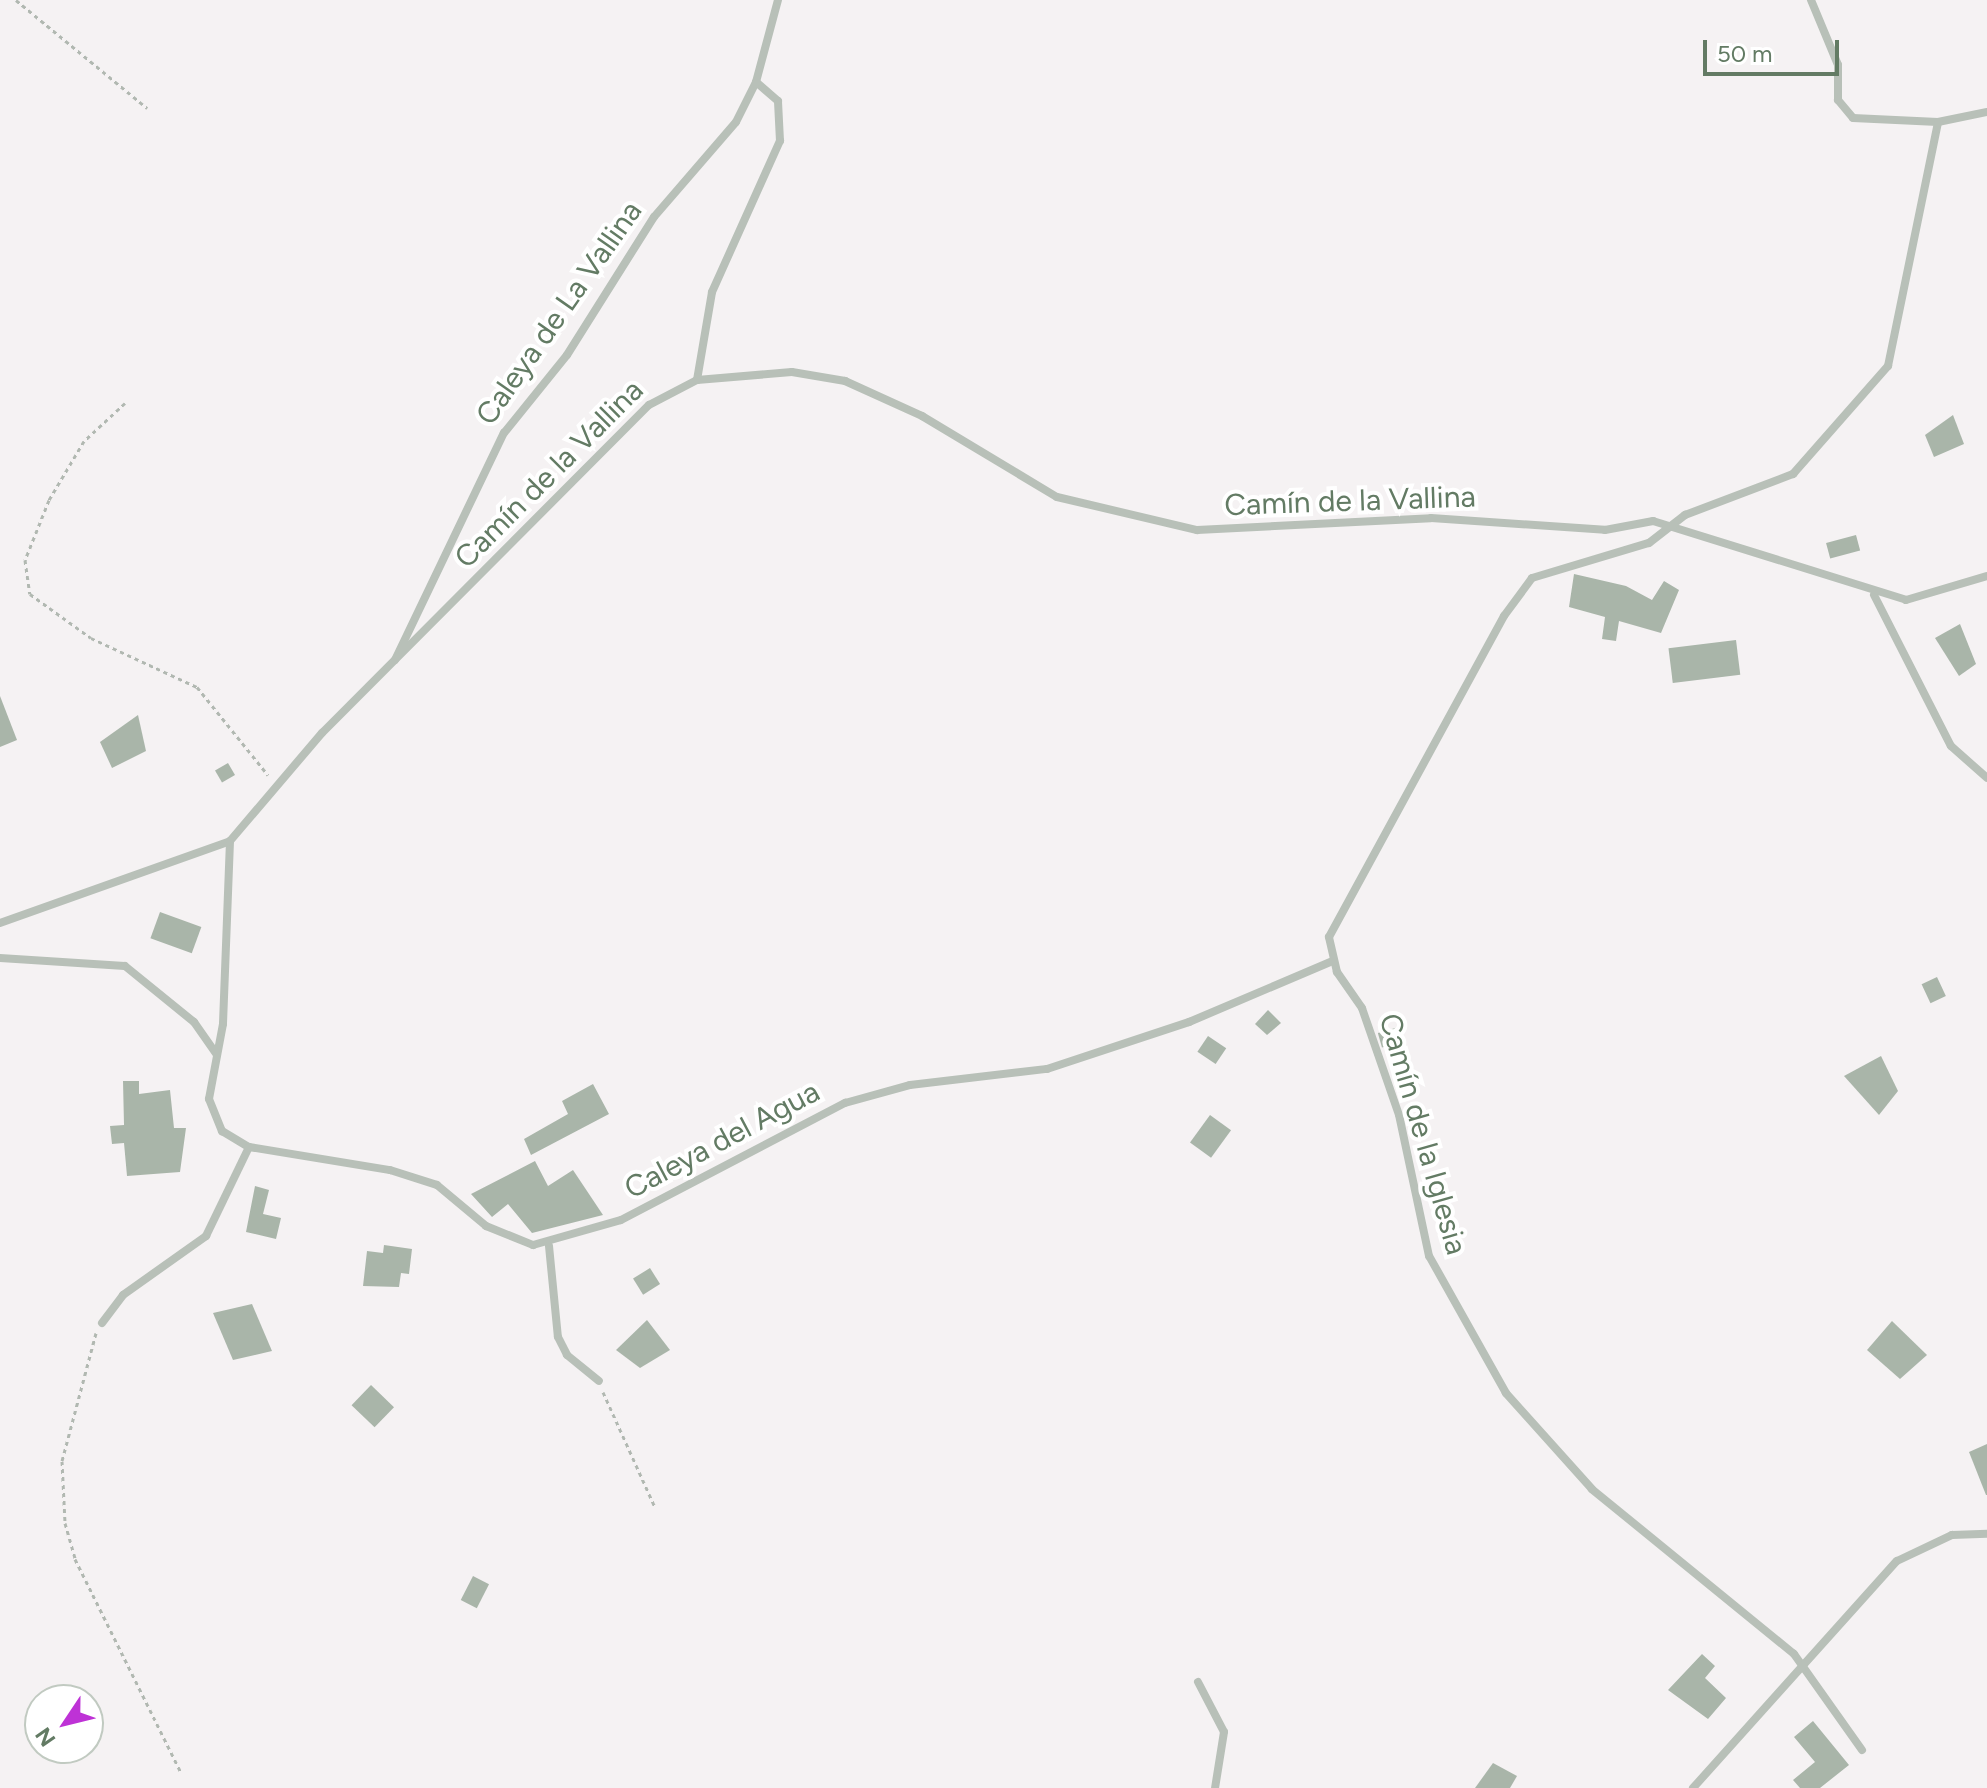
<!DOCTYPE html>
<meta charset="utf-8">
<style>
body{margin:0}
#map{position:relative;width:1987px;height:1788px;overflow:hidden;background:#f5f2f3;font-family:Figtree,sans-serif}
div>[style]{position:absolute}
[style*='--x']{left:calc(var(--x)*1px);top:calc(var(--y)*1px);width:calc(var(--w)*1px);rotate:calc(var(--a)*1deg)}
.building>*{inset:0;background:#a9b5a9;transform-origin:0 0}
.path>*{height:3px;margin-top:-1.5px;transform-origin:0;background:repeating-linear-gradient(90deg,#b1b8b1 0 4px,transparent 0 8px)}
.minor>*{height:8px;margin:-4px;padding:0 4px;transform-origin:4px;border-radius:4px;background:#b8c0b8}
span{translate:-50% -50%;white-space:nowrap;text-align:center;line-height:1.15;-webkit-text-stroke:8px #fff;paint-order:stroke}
.street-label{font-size:30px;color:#637b64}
.north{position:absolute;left:24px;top:1684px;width:80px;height:80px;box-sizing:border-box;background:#fff;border:2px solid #c1cac1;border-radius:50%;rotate:235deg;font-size:22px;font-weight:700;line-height:32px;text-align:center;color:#637b64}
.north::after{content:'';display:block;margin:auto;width:28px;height:36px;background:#be32d6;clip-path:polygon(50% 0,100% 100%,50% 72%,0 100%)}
.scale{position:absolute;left:1703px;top:40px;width:136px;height:36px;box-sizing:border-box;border:4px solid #637b64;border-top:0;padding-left:10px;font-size:24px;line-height:28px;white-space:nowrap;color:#637b64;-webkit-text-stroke:6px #fff;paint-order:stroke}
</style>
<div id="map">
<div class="building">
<i style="clip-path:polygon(1953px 415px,1964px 444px,1934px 457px,1925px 435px)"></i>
<i style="left:1856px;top:535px;width:16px;height:31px;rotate:75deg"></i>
<i style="clip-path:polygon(1574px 574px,1626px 586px,1652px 600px,1664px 581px,1679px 590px,1661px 633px,1619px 621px,1616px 641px,1602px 639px,1605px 617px,1569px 607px)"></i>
<i style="clip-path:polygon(1960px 624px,1976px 664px,1959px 676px,1935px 638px)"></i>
<i style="left:1736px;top:640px;width:35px;height:68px;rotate:83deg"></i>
<i style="clip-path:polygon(0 696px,17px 740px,0 747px)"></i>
<i style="clip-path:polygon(138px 715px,146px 751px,112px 768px,100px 742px)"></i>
<i style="left:228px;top:763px;width:14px;height:15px;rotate:60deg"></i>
<i style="left:160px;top:912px;width:44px;height:28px;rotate:20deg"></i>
<i style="left:1937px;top:977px;width:21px;height:17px;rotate:65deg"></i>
<i style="clip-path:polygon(1268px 1010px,1281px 1023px,1267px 1035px,1255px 1024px)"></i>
<i style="left:1399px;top:1027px;width:15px;height:22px;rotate:74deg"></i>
<i style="left:1208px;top:1036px;width:22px;height:19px;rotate:34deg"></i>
<i style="clip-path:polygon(1881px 1056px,1898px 1091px,1879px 1115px,1844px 1076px)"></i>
<i style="clip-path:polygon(123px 1081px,139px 1081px,139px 1094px,170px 1090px,174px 1128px,186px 1128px,180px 1172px,127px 1176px,124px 1143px,112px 1144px,110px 1126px,124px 1125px)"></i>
<i style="clip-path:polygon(593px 1084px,609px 1114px,531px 1155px,524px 1139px,568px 1114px,562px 1101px)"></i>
<i style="left:1210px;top:1115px;width:26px;height:34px;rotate:36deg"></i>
<i style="clip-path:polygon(535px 1161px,548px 1186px,573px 1170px,603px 1215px,532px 1233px,508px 1204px,492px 1217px,471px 1194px)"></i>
<i style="clip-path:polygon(255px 1186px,269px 1190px,263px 1214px,281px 1218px,276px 1239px,246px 1232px)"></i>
<i style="clip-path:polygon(384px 1245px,412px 1249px,409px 1274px,401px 1273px,399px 1287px,363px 1286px,367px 1251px,383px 1253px)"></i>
<i style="left:650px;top:1268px;width:19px;height:20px;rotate:58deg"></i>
<i style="clip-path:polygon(252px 1304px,272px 1351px,233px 1360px,213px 1313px)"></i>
<i style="clip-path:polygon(647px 1320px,670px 1350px,640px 1368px,616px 1350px)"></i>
<i style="clip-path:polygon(1892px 1321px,1927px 1355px,1900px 1379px,1867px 1350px)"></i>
<i style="left:371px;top:1385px;width:32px;height:28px;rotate:44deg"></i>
<i style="clip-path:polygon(1987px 1444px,1987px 1495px,1986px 1495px,1969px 1452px)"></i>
<i style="left:473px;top:1576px;width:18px;height:27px;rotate:27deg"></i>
<i style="clip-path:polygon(1702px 1654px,1715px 1666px,1705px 1678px,1726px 1698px,1708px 1719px,1668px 1690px)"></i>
<i style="clip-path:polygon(1813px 1721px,1849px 1765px,1820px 1788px,1800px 1788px,1793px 1780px,1815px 1762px,1794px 1737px)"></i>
<i style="clip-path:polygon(1493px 1763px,1517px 1776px,1510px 1788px,1475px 1788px)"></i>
</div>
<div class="path">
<i style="--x:16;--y:0;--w:170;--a:39.5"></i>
<i style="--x:125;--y:403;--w:56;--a:137.2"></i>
<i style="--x:84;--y:441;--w:69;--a:120.7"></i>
<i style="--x:49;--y:500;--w:65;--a:111.8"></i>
<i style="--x:25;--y:560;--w:34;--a:82"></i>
<i style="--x:30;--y:594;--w:75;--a:35.8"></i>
<i style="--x:91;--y:638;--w:117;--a:24.8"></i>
<i style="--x:197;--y:687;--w:113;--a:51.1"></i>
<i style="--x:96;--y:1333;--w:132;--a:104.9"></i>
<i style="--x:62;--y:1461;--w:62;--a:87.2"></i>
<i style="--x:65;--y:1523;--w:37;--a:74"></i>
<i style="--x:75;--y:1559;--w:239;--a:63.6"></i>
<i style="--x:603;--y:1392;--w:126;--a:65.7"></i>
</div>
<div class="minor">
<i style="--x:1811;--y:0;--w:70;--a:67.4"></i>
<i style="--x:1838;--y:65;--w:35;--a:90"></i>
<i style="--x:1838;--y:100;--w:23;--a:50"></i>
<i style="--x:1853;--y:118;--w:85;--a:2.7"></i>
<i style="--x:1938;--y:122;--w:50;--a:-11.5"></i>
<i style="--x:697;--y:380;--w:89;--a:-80.3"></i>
<i style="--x:712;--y:292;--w:166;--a:-65.8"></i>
<i style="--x:780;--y:141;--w:40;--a:-92.9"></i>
<i style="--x:778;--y:101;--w:29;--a:-139"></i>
<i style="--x:1874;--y:595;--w:169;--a:63"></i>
<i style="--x:1951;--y:746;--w:48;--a:41.6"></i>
<i style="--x:395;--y:660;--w:252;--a:-64.4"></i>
<i style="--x:504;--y:433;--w:100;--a:-51.1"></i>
<i style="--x:567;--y:355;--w:163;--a:-57.8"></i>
<i style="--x:654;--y:217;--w:125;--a:-49.2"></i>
<i style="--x:736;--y:122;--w:45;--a:-63.4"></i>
<i style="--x:756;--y:82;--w:85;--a:-75"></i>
<i style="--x:230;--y:841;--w:183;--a:92.2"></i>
<i style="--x:223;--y:1024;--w:76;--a:100.6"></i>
<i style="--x:209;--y:1099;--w:35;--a:68"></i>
<i style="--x:222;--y:1131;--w:31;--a:31"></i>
<i style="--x:249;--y:1147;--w:143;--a:9.3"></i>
<i style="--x:390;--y:1170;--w:49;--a:17.7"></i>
<i style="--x:437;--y:1185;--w:64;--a:39.9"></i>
<i style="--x:486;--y:1226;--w:51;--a:22"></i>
<i style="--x:533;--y:1245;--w:91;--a:-15.9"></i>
<i style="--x:621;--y:1220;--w:253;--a:-27.6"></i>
<i style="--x:845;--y:1103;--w:67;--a:-15.5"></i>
<i style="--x:910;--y:1085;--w:138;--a:-6.7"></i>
<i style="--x:1047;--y:1069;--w:150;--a:-18.3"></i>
<i style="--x:1189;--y:1022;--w:156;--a:-23"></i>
<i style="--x:0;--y:923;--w:244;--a:-19.6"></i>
<i style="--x:230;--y:841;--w:142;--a:-49.6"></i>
<i style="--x:322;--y:733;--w:463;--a:-45.1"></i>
<i style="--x:649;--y:405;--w:54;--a:-27.5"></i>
<i style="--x:697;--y:380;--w:95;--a:-4.8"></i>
<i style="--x:792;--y:372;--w:54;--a:9.6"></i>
<i style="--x:845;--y:381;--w:85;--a:24.4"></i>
<i style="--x:922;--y:416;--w:157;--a:31"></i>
<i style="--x:1057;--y:497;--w:144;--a:13.3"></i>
<i style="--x:1197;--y:530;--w:234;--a:-2.9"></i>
<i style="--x:1431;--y:518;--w:174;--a:3.9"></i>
<i style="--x:1605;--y:530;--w:49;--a:-10.6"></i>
<i style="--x:1653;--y:521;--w:265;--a:17.3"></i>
<i style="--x:1906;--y:600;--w:84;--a:-16.5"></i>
<i style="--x:0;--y:958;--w:125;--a:3.7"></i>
<i style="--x:125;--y:966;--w:89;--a:39.1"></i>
<i style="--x:194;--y:1022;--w:40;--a:55.1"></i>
<i style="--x:549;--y:1246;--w:91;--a:84.4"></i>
<i style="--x:558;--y:1337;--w:20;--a:63"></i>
<i style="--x:567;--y:1355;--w:41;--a:39.1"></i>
<i style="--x:102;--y:1323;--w:35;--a:-53"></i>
<i style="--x:123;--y:1295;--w:102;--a:-35.4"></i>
<i style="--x:206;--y:1236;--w:99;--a:-64.2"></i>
<i style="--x:1198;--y:1682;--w:56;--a:62.5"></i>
<i style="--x:1224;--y:1732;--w:57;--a:99.1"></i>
<i style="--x:1862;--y:1750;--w:118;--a:-125.3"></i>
<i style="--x:1794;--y:1654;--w:261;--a:-140.8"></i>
<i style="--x:1592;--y:1489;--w:129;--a:-131.9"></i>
<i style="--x:1506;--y:1393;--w:157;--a:-119.3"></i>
<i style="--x:1429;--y:1256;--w:144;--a:-102"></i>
<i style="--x:1399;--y:1115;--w:113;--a:-109.1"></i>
<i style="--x:1362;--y:1008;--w:44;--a:-124.8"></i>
<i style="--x:1337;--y:972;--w:36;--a:-103"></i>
<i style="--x:1329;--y:937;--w:366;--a:-61.4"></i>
<i style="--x:1504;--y:616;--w:47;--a:-53.6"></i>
<i style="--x:1532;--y:578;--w:122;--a:-16.7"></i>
<i style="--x:1649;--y:543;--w:46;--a:-37.9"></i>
<i style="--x:1685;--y:515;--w:116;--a:-20.8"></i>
<i style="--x:1793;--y:474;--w:144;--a:-48.7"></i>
<i style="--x:1888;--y:366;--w:249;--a:-78.4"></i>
<i style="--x:1693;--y:1788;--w:305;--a:-48.1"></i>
<i style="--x:1897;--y:1561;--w:61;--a:-25.3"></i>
<i style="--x:1952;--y:1535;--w:35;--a:-2"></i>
</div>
<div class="street-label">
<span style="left:559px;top:313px;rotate:-55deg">Caleya de La Vallina</span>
<span style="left:549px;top:474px;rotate:-45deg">Camín de la Vallina</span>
<span style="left:1350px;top:501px;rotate:-2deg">Camín de la Vallina</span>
<span style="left:1423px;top:1134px;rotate:74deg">Camín de la Iglesia</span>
<span style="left:722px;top:1140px;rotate:-28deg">Caleya del Agua</span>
</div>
<div class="north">N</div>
<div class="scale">50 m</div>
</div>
